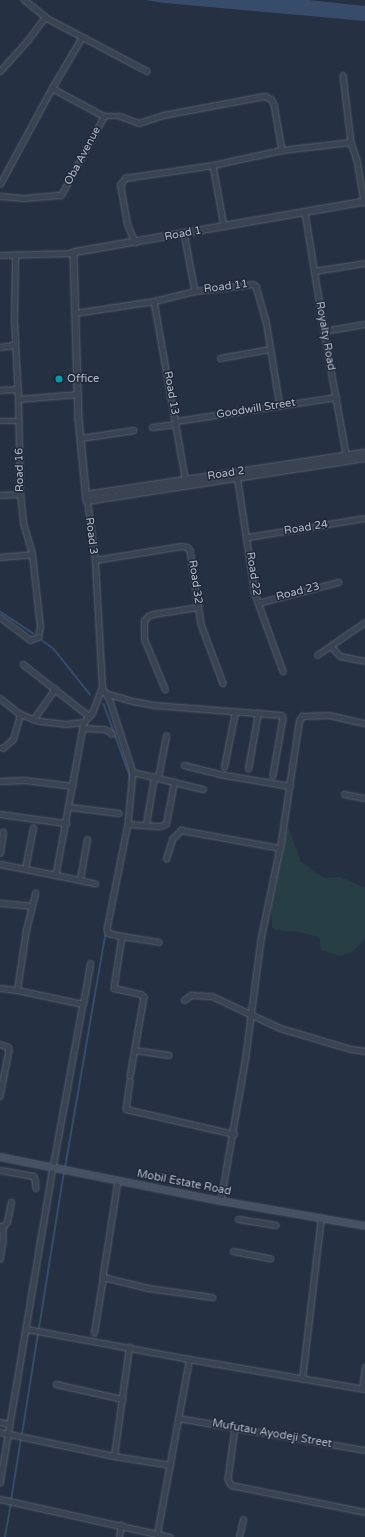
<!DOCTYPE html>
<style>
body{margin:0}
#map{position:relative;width:365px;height:1537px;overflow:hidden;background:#253043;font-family:"Varela Round",sans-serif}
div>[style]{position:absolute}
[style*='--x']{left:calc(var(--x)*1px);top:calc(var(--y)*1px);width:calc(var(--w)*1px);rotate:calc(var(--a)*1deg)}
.green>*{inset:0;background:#273f44}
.water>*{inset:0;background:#374b6b}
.stream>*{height:1.5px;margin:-0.75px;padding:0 0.75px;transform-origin:0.75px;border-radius:0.75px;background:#374b6b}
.roads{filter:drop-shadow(0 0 1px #57606f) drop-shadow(0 0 1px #57606f)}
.minor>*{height:4.5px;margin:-2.25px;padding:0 2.25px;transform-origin:2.25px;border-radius:2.25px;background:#394352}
.tertiary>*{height:5.5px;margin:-2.75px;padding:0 2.75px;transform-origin:2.75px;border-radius:2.75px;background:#394352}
.secondary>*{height:6px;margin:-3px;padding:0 3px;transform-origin:3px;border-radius:3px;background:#475165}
.dots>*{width:11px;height:11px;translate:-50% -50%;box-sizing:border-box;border:2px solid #1e2738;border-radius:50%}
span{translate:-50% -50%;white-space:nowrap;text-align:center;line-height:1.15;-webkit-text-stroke:3px #1e2738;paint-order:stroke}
.street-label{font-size:11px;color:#b6becc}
.poi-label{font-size:11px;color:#b6becc}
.left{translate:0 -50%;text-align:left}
</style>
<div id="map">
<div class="green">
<i style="clip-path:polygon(288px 826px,301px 862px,324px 878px,340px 877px,365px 888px,365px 939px,353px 951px,341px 956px,321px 950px,319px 937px,299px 932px,276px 930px,272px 927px,271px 906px)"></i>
</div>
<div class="water">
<i style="clip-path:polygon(145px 0,309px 0,365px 6px,365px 21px,165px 3px)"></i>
</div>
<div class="stream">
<i style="--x:0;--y:611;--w:40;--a:34"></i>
<i style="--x:42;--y:640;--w:15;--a:37"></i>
<i style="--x:54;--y:649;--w:58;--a:51.3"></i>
<i style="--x:104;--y:704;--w:77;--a:70.1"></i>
<i style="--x:130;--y:776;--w:6;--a:90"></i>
<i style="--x:65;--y:1168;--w:241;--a:-80.2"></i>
<i style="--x:22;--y:1434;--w:265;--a:-80.9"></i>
<i style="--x:11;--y:1500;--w:63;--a:-80.8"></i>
<i style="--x:5;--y:1537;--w:35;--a:-80"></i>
</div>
<div class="roads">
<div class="minor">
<i style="--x:45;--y:17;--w:115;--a:27.9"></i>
<i style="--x:0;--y:71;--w:40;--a:-48"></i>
<i style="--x:27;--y:41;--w:30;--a:-53"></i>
<i style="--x:45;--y:17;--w:27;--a:-141"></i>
<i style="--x:343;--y:75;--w:67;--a:83.2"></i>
<i style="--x:351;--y:142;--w:19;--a:72"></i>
<i style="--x:357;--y:160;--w:43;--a:80.5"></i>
<i style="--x:52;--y:88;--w:59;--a:-59.5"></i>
<i style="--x:213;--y:165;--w:62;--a:79.8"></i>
<i style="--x:0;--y:184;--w:109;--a:-61.6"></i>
<i style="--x:52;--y:88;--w:59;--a:28.3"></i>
<i style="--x:104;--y:116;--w:16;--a:0"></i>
<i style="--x:120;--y:116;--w:20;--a:20"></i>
<i style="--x:139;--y:123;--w:25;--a:-18"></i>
<i style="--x:163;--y:115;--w:104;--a:-10.6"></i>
<i style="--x:265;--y:96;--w:7;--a:27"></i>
<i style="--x:271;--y:99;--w:6;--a:59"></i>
<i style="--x:274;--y:104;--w:47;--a:80.1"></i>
<i style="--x:0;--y:196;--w:24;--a:5"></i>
<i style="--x:24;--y:198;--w:37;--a:-5"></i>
<i style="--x:61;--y:195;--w:90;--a:-61.4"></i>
<i style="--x:305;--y:212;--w:121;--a:80.9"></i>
<i style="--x:324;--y:331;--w:130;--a:79.8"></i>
<i style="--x:184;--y:233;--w:59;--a:79.3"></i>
<i style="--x:135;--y:243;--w:21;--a:-113"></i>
<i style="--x:127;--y:224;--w:40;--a:-100"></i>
<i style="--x:120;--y:185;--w:9;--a:-54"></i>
<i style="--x:125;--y:178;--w:89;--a:-8.4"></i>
<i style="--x:213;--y:165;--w:71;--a:-12.3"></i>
<i style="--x:282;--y:150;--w:69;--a:-6.6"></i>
<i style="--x:0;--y:255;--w:74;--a:-1.5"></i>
<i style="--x:314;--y:271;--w:52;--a:-8.9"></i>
<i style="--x:154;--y:301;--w:185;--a:80"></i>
<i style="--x:75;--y:313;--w:80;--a:-8.6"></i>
<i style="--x:154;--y:301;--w:42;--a:-13.7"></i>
<i style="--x:195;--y:291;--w:58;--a:-6.9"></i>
<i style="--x:253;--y:284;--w:4;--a:34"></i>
<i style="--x:256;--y:286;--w:35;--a:74"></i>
<i style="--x:266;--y:320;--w:87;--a:80.8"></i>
<i style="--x:324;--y:331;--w:42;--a:-9.7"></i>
<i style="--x:0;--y:347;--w:15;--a:-8"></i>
<i style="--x:220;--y:358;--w:51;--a:-10.2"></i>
<i style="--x:0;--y:390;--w:18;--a:-3"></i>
<i style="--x:18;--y:399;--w:60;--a:-4.8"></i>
<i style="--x:0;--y:421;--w:19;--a:0"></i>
<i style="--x:176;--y:421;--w:162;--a:-8.5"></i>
<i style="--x:152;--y:427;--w:24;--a:-7"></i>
<i style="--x:81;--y:438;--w:53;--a:-8.7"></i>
<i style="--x:237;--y:475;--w:120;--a:81.4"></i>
<i style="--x:255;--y:594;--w:82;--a:70"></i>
<i style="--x:0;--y:495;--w:20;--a:-3"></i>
<i style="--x:248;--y:537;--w:119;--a:-9.2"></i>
<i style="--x:0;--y:557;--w:32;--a:-5"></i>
<i style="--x:95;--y:560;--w:87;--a:-9.2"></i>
<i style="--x:181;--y:546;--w:6;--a:9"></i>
<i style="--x:187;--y:547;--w:4;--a:45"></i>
<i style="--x:190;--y:550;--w:75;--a:81.5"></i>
<i style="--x:201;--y:624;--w:63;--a:69.6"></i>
<i style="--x:258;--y:603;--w:83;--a:-14.7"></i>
<i style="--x:0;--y:617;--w:38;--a:37"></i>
<i style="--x:30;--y:640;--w:9;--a:-21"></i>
<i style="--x:38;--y:637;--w:10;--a:-79"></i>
<i style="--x:40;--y:627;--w:73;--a:-96.3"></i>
<i style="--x:32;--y:554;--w:33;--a:-106"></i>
<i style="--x:23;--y:522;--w:28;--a:-96"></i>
<i style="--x:20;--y:494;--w:95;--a:-91.2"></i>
<i style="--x:18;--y:399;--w:79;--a:-92.9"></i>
<i style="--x:14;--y:320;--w:65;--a:-89.1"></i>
<i style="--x:331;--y:646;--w:13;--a:48"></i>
<i style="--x:340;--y:656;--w:25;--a:11"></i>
<i style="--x:317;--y:655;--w:58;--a:-34.5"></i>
<i style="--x:23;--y:664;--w:84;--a:38.2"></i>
<i style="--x:165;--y:690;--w:55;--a:-112.4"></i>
<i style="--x:144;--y:639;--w:18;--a:-90"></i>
<i style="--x:144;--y:621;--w:6;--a:-51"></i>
<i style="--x:148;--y:616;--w:5;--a:-22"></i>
<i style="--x:153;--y:614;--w:46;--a:-8.8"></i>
<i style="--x:105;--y:691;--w:11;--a:63"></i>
<i style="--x:110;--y:701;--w:75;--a:72.1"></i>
<i style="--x:133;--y:772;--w:52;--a:95.5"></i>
<i style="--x:128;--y:824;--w:32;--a:4"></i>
<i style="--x:160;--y:826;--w:6;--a:-18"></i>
<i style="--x:166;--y:824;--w:43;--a:-79.2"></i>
<i style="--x:105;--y:693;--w:29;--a:16"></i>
<i style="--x:133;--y:701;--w:21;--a:11"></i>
<i style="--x:154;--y:705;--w:128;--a:4.5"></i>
<i style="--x:282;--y:715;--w:3;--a:72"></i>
<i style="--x:283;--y:718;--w:58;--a:100"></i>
<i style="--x:0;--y:698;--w:26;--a:39"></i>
<i style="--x:20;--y:714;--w:20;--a:20"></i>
<i style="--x:39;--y:721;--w:27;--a:6"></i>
<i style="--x:66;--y:724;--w:18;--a:-6"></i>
<i style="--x:84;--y:722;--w:12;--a:-48"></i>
<i style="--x:92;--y:713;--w:28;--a:-69"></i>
<i style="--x:102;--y:687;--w:127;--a:-93.2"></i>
<i style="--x:95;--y:560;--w:60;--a:-97.7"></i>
<i style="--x:33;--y:720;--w:38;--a:-55"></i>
<i style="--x:84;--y:722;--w:156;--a:100.4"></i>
<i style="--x:56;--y:875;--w:40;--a:12"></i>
<i style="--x:83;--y:728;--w:21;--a:3"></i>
<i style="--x:104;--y:729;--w:5;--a:22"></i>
<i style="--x:109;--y:731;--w:4;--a:45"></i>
<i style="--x:0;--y:748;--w:3;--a:0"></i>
<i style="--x:3;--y:748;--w:13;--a:-42"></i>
<i style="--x:13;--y:739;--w:26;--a:-74"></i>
<i style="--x:184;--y:765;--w:36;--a:14"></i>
<i style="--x:219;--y:774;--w:72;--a:9.6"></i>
<i style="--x:224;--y:767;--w:56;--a:-78.7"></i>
<i style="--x:248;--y:769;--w:57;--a:-79.9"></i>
<i style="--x:133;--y:772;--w:72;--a:13.7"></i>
<i style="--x:158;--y:778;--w:43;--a:-79.2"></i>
<i style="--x:0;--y:781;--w:25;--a:-2"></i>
<i style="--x:25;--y:780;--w:48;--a:7.1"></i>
<i style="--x:344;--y:794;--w:21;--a:11"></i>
<i style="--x:70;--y:807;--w:49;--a:7"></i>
<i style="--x:0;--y:814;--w:67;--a:7.8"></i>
<i style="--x:128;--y:824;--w:107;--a:101.3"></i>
<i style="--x:107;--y:929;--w:4;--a:76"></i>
<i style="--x:108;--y:933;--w:14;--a:12"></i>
<i style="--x:122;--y:936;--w:53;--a:98.7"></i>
<i style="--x:114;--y:988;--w:28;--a:13"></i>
<i style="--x:141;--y:994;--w:4;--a:45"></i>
<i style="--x:144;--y:997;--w:80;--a:100"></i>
<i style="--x:146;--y:824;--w:48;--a:-80.3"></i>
<i style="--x:280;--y:848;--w:128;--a:-81.5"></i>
<i style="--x:299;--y:721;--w:6;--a:-59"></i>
<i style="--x:302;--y:716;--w:27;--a:-2"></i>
<i style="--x:329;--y:715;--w:37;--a:13"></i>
<i style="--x:0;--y:853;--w:21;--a:-82"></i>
<i style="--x:166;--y:859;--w:21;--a:-73"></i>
<i style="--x:172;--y:839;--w:13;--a:-45"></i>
<i style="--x:181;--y:830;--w:101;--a:10.3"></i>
<i style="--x:280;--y:848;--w:94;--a:101.7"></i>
<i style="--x:261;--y:940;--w:117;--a:97.4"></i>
<i style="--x:246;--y:1056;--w:147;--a:99.8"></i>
<i style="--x:0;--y:864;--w:57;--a:11.1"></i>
<i style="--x:25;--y:869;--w:42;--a:-79"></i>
<i style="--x:80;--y:879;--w:40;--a:-80"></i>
<i style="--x:0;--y:903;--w:32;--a:5"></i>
<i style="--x:122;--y:936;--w:37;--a:9"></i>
<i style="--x:0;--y:988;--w:17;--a:7"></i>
<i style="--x:17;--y:990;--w:67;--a:12"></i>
<i style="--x:83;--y:1004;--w:166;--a:100.4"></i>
<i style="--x:53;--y:1167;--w:320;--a:99.5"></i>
<i style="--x:17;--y:990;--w:61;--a:-81.5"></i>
<i style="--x:26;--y:930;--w:38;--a:-76"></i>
<i style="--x:184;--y:1000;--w:9;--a:-36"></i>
<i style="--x:191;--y:995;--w:21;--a:3"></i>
<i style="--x:212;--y:996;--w:75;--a:25.2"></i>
<i style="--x:280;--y:1028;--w:74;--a:16.5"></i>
<i style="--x:351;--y:1049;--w:14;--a:8"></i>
<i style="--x:83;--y:1004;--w:41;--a:-80.1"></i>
<i style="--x:0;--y:1044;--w:9;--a:21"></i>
<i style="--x:8;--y:1047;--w:3;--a:72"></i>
<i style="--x:9;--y:1050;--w:47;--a:101.1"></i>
<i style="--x:134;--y:1050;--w:35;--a:8"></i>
<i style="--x:130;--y:1081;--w:28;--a:98"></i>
<i style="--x:126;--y:1109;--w:111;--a:13"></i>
<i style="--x:0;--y:1170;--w:34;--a:10"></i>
<i style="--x:33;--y:1176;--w:4;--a:56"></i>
<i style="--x:35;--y:1179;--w:9;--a:84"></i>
<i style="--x:118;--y:1181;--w:97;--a:98.9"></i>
<i style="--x:103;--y:1277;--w:46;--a:13.7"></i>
<i style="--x:148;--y:1288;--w:65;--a:8"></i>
<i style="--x:238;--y:1219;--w:38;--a:9"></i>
<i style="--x:0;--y:1226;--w:4;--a:45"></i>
<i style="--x:3;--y:1229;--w:12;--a:90"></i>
<i style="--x:3;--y:1241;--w:18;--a:99"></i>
<i style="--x:1;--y:1228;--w:8;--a:-45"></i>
<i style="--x:7;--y:1222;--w:20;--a:-79"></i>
<i style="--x:233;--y:1251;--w:38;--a:11"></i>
<i style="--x:27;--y:1329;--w:165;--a:10.5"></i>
<i style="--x:189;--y:1359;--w:179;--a:9.7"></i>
<i style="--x:94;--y:1333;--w:57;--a:-80.9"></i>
<i style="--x:302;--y:1379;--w:162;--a:-83.3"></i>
<i style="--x:56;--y:1384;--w:68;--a:12.8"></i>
<i style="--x:362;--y:1389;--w:22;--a:-82"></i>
<i style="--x:178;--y:1418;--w:190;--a:9.7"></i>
<i style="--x:0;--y:1422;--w:10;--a:11"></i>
<i style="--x:235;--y:1428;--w:51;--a:97.8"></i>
<i style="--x:228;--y:1479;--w:7;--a:63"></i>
<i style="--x:231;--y:1485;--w:137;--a:11.4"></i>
<i style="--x:0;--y:1432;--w:116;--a:11.9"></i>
<i style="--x:114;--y:1456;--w:57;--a:9.1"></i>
<i style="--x:114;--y:1456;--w:110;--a:-82.2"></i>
<i style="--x:0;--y:1499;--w:174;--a:12.6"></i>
<i style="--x:157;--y:1534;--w:178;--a:-79.6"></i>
<i style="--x:119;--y:1537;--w:12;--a:-81"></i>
<i style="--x:239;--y:1537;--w:18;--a:-77"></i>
</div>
<div class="tertiary">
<i style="--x:365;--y:202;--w:295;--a:170.1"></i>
<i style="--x:74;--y:253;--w:166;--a:88.3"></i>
<i style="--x:79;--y:419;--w:82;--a:84.4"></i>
<i style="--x:87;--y:501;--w:281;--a:-8.8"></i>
<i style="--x:86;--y:495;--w:282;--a:-8.6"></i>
</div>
<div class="secondary">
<i style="--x:0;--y:1157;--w:225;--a:11.3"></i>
<i style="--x:221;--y:1201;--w:146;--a:9.8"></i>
</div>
</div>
<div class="dots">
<i style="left:59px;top:379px;background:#0f9aa8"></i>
</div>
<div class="street-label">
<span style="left:83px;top:156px;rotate:-62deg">Oba Avenue</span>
<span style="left:183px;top:234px;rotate:-11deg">Road 1</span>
<span style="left:226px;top:287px;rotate:-7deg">Road 11</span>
<span style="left:325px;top:336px;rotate:80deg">Royalty Road</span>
<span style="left:171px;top:393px;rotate:80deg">Road 13</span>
<span style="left:256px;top:409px;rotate:-9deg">Goodwill Street</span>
<span style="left:20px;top:470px;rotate:-91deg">Road 16</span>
<span style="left:226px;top:474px;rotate:-9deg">Road 2</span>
<span style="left:306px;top:528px;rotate:-9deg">Road 24</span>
<span style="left:91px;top:536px;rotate:83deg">Road 3</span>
<span style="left:253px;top:574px;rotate:81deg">Road 22</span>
<span style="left:195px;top:582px;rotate:82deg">Road 32</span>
<span style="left:298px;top:592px;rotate:-15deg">Road 23</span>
<span style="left:184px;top:1183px;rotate:11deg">Mobil Estate Road</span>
<span style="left:272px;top:1434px;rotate:10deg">Mufutau Ayodeji Street</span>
</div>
<div class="poi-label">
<span class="left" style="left:67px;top:379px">Office</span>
</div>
</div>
